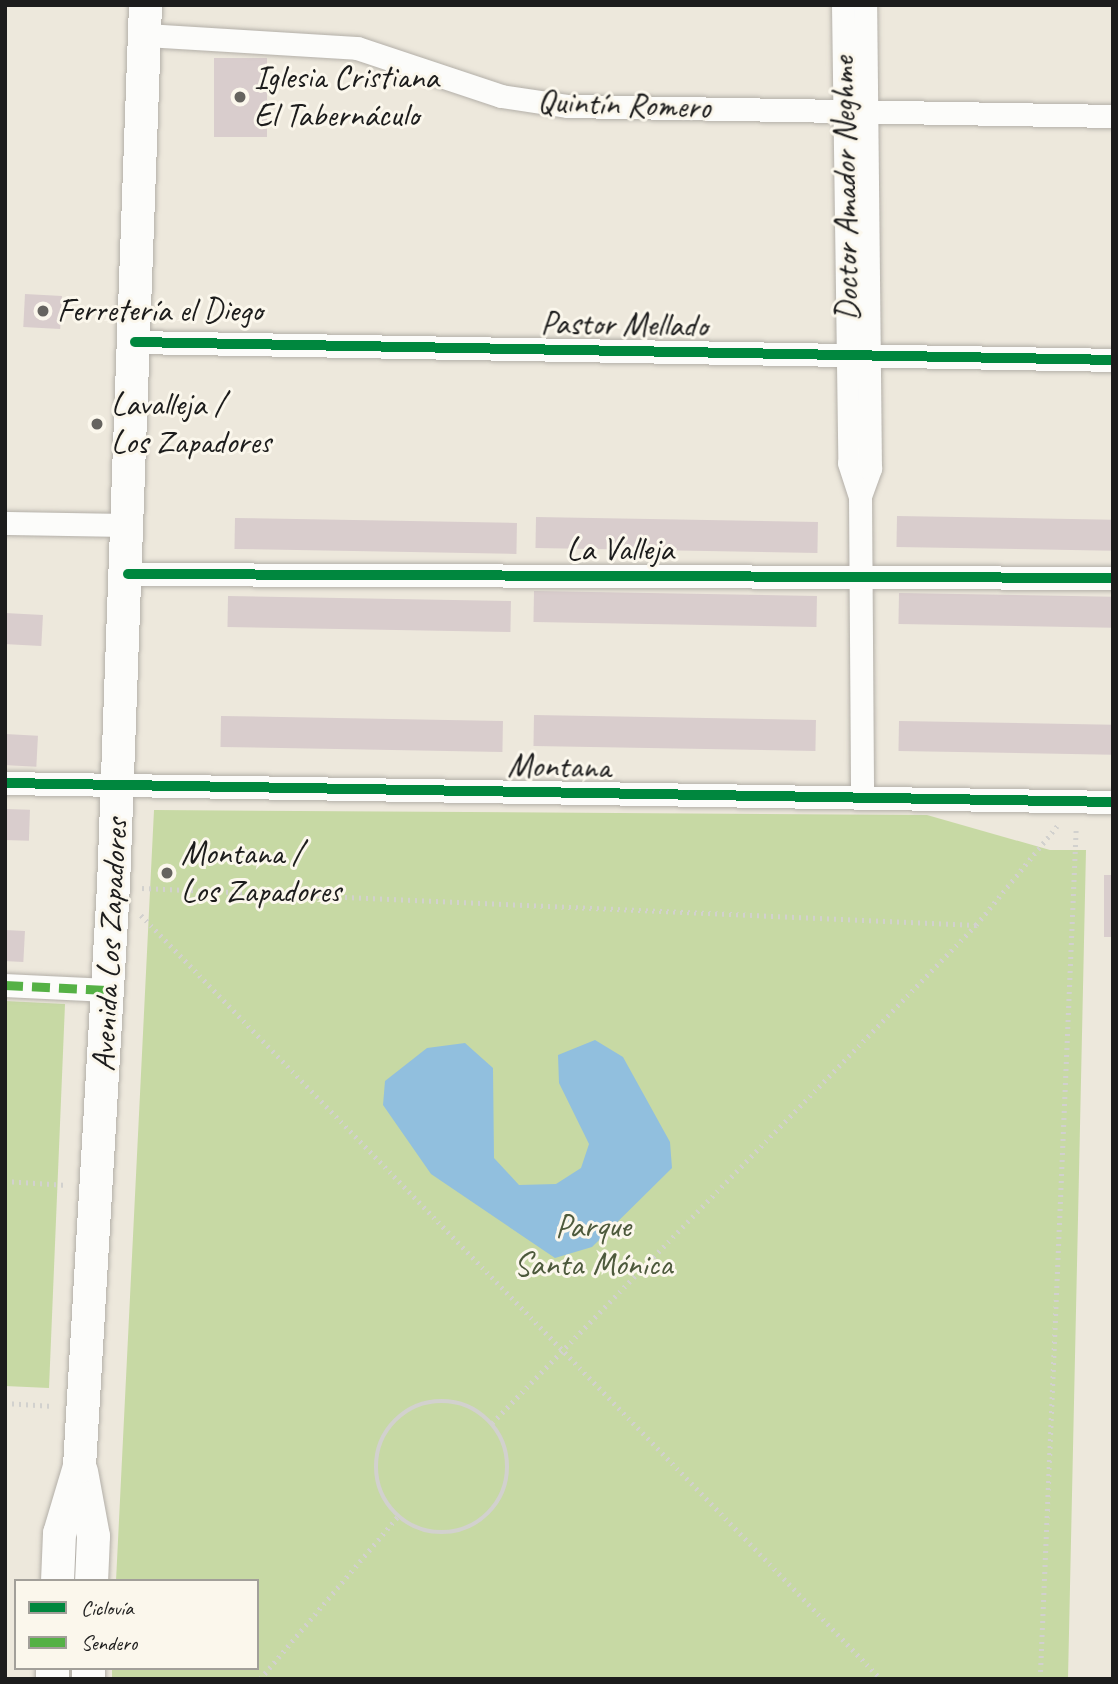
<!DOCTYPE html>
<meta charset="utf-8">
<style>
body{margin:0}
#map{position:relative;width:1118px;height:1684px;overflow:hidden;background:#ede8dc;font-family:Caveat,sans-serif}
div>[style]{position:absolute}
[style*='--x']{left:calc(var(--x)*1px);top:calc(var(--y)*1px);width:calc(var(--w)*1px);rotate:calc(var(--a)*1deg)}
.green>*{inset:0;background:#c7d9a4}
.water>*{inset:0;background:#91bfde}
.building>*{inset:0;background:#d9cdcd;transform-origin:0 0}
.path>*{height:4.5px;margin-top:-2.25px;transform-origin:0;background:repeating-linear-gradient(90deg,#d2d1ce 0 2px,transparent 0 7px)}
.path>.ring{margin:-2.25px;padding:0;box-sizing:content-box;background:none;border:4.5px solid #d2d1ce;border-radius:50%}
.roads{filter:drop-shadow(0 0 2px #b3afa8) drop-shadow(0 0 2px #b3afa8)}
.minor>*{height:23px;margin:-11.5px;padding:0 11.5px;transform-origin:11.5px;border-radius:11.5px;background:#fcfcfa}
.secondary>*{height:33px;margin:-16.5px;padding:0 16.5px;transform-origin:16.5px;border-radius:16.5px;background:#fcfcfa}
.quiet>*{height:9px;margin-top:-4.5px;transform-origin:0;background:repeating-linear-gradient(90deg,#55b145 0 18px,transparent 0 27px)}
.cycleway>*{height:10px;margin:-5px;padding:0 5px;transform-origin:5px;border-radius:5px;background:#00873e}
.dots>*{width:19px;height:19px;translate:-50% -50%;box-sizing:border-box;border:4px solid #fbf7ec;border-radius:50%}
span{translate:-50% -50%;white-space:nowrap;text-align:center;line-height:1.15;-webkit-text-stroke:6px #fbf7ec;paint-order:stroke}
.poi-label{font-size:33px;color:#1c1c1c}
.left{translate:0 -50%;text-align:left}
.street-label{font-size:33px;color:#1c1c1c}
.park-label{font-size:33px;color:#4d5a3c}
.frame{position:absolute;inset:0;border:7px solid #1c1c1c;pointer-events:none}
.legend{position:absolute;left:14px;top:1579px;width:245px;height:91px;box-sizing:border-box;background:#fbf7ec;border:2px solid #a29f99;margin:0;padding:9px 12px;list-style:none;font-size:21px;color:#1c1c1c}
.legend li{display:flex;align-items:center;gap:14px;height:35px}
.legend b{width:35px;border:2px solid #a29f99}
</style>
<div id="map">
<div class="green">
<i style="clip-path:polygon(154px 810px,927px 815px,1050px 850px,1086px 850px,1068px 1679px,112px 1679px,112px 1668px,257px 1668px,257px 1581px,116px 1581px)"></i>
<i style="clip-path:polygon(5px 1001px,65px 1004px,49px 1388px,5px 1386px)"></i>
</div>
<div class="water">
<i style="clip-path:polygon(595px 1040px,623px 1057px,670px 1142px,672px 1168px,592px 1247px,555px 1258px,431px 1174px,383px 1105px,385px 1081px,427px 1048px,465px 1043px,493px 1068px,494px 1158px,519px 1185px,556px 1184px,581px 1168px,589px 1144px,559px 1083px,558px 1055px)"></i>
</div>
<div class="building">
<i style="left:214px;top:58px;width:53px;height:79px"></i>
<i style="left:25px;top:294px;width:37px;height:33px;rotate:3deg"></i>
<i style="left:897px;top:516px;width:216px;height:31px;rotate:1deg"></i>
<i style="left:536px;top:517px;width:282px;height:31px;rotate:1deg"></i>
<i style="left:235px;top:518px;width:282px;height:31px;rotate:1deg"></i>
<i style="left:534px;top:591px;width:283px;height:31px;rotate:1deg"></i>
<i style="left:899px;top:593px;width:214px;height:31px;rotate:1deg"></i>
<i style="left:228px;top:596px;width:283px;height:31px;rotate:1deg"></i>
<i style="left:5px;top:613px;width:38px;height:31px;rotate:3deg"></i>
<i style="left:534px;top:715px;width:282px;height:31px;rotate:1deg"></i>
<i style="left:221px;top:716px;width:282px;height:31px;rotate:1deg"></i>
<i style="left:899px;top:721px;width:214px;height:30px;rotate:1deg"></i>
<i style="left:5px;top:734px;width:33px;height:31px;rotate:3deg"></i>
<i style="left:5px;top:809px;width:25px;height:31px;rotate:2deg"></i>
<i style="left:1104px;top:875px;width:9px;height:62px"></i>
<i style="left:5px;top:930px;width:20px;height:31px;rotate:3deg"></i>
</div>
<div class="path">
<i style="--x:142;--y:888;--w:835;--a:2.54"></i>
<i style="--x:141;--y:915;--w:1064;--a:45.91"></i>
<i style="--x:5;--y:1181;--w:62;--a:3.7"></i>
<i class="ring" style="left:376px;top:1401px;width:127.5px;height:127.5px"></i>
<i style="--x:5;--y:1403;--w:48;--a:3.6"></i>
<i style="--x:492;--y:1423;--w:694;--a:-45.82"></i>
<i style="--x:976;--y:925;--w:128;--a:-50.7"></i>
<i style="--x:260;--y:1679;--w:214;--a:-49.7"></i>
<i style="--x:1040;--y:1679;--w:854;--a:-87.58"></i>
</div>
<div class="roads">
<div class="minor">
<i style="--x:843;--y:5;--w:458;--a:89.2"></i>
<i style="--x:849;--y:463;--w:35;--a:72"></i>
<i style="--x:860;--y:496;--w:301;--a:89.6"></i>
<i style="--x:145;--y:35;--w:212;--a:3.5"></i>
<i style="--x:357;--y:48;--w:152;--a:18.4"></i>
<i style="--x:501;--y:96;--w:68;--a:8.5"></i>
<i style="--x:568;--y:106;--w:545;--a:1.05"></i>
<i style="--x:135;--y:342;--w:978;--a:1.05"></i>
<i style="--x:860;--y:496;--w:30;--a:-70"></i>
<i style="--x:870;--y:468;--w:463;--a:-90.6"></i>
<i style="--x:5;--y:523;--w:124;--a:0.9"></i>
<i style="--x:128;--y:574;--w:985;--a:0.23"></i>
<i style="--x:5;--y:783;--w:1108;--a:0.98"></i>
<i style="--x:5;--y:985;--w:102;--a:2.8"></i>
</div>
<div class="secondary">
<i style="--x:81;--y:1471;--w:66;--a:79.5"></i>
<i style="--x:93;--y:1536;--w:45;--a:92.5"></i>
<i style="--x:57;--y:1581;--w:48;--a:-87.6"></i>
<i style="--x:59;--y:1533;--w:70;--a:-73.4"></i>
<i style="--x:79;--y:1466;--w:581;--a:-86.65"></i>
<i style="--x:113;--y:886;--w:882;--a:-87.92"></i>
<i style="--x:52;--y:1679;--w:11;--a:-90"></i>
<i style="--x:88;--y:1679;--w:11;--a:-90"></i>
</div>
</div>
<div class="quiet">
<i style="--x:5;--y:985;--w:102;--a:2.8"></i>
</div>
<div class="cycleway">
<i style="--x:135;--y:342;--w:978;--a:1.05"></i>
<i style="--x:128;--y:574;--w:985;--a:0.23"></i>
<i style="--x:5;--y:783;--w:1108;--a:0.98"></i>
</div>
<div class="dots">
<i style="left:240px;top:97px;background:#65635f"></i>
<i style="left:43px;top:311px;background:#65635f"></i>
<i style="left:97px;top:424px;background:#65635f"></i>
<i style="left:167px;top:873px;background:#65635f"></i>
</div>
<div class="poi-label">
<span class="left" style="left:254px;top:97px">Iglesia Cristiana<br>El Tabernáculo</span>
<span class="left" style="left:57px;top:311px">Ferretería el Diego</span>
<span class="left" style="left:111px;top:424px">Lavalleja /<br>Los Zapadores</span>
<span class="left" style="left:181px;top:873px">Montana /<br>Los Zapadores</span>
</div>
<div class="street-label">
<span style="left:624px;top:105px;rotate:2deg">Quintín Romero</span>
<span style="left:846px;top:189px;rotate:-91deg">Doctor Amador Neghme</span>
<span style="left:624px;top:325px;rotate:1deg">Pastor Mellado</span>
<span style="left:620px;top:550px">La Valleja</span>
<span style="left:559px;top:767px;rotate:1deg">Montana</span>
<span style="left:110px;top:945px;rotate:-87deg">Avenida Los Zapadores</span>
</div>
<div class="park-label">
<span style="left:593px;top:1246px">Parque<br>Santa Mónica</span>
</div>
<div class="frame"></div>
<ul class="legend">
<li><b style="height:9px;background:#00873e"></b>Ciclovía</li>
<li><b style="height:9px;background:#55b145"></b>Sendero</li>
</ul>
</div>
